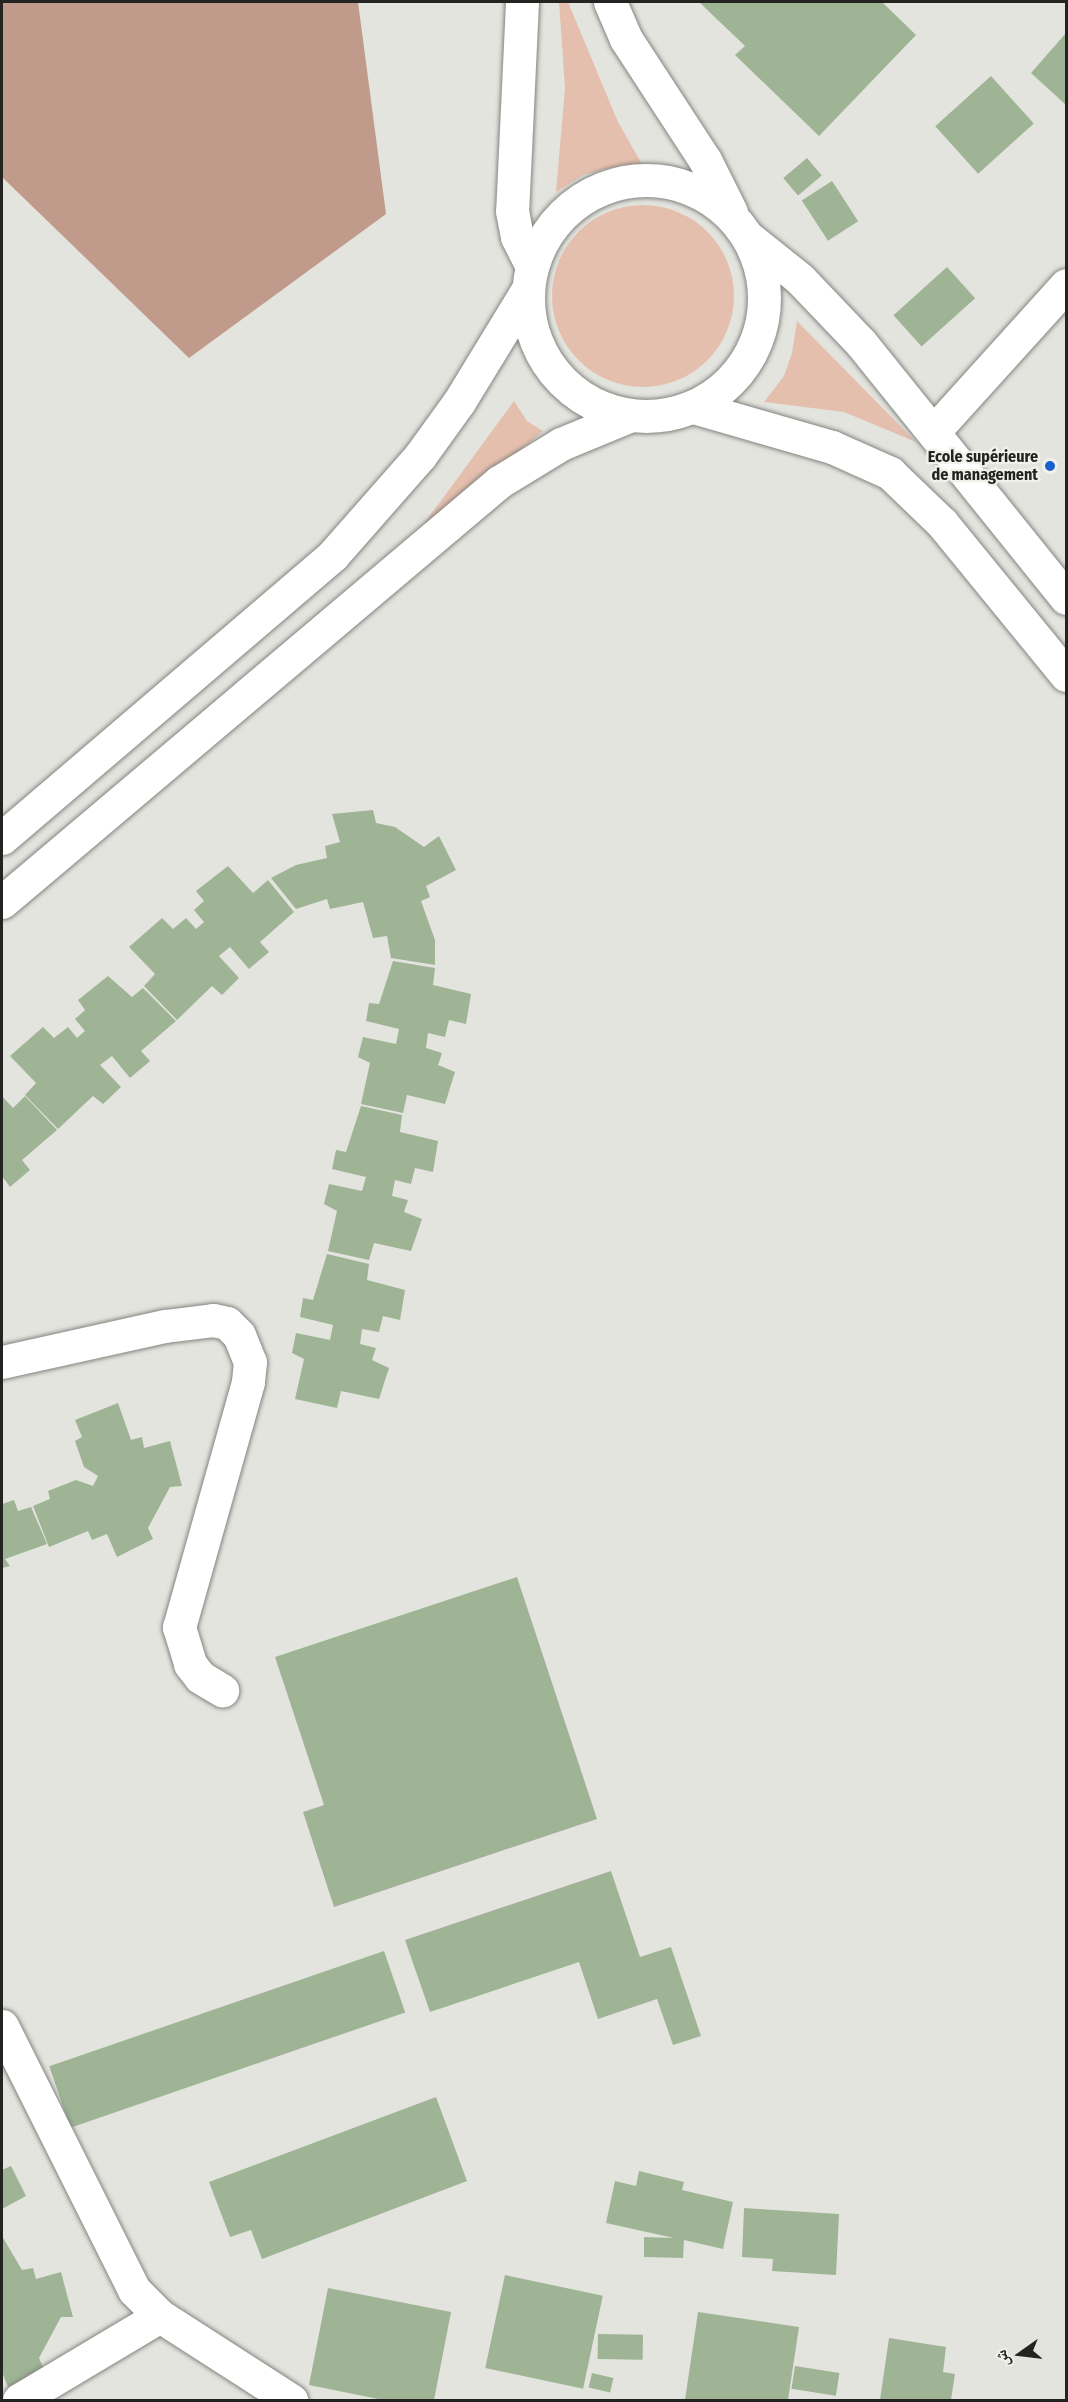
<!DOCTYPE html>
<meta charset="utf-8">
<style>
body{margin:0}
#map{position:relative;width:1068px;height:2402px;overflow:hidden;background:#e4e4df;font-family:"Fira Sans Condensed","Noto Naskh Arabic",sans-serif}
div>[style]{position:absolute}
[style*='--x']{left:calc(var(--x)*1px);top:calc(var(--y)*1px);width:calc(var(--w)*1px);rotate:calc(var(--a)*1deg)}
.green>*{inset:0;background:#e5bfae}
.round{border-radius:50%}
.forest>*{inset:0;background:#c09a8a}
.building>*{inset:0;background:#9eb494;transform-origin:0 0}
.roads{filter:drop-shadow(0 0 2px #848480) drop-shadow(0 0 2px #848480)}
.street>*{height:33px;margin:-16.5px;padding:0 16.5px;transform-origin:16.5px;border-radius:16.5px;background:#fff}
.secondary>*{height:33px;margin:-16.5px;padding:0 16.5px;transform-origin:16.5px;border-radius:16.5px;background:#fff}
.secondary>.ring{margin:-16.5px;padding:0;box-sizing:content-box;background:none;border:33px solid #fff;border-radius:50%}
.dots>*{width:16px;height:16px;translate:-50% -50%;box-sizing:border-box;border:3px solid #f1f1ec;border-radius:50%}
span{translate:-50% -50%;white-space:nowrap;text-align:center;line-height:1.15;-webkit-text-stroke:4.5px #f1f1ec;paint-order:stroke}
.poi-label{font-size:16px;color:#232321;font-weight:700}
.right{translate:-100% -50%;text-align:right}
.frame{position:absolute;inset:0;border:3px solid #232321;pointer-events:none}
.north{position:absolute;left:990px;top:2324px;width:60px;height:60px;-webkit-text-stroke:4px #f1f1ec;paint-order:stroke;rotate:256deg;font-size:16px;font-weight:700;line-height:24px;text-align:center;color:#232321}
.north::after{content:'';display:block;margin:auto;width:21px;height:27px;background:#232321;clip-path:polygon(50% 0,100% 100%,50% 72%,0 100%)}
</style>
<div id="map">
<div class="green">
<i style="clip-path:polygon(559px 2px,568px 2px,618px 122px,643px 166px,622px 165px,583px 175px,556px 192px,565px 88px)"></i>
<i class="round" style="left:552px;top:205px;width:182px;height:182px"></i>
<i style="clip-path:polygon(797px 321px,916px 442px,844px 412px,764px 402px,784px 376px,792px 353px)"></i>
<i style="clip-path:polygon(514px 401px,527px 421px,543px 431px,410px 543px)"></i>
</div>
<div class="forest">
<i style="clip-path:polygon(2px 2px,358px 2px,386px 214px,189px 358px,2px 177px)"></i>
</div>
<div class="building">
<i style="clip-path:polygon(699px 2px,882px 2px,916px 35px,819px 136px,735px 55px,745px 46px)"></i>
<i style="clip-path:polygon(1066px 33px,1066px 105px,1031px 73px)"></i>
<i style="left:991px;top:76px;width:64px;height:75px;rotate:48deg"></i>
<i style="left:807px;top:158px;width:23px;height:31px;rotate:50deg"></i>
<i style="left:832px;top:181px;width:48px;height:36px;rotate:57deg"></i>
<i style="left:947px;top:267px;width:42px;height:72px;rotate:48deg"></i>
<i style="clip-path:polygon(373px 810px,376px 823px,395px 827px,424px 847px,439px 836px,456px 870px,426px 886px,430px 897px,421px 901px,435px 940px,435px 965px,391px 958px,387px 936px,373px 938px,363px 902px,330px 909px,327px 899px,296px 909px,271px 878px,296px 865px,327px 858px,325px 846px,340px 842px,332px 814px)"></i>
<i style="clip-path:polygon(228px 866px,253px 893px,268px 880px,294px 912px,260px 942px,269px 952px,249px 969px,230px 947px,219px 956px,239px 978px,222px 995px,212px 986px,177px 1020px,144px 986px,155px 974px,129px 947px,162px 918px,173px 929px,186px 918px,196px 929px,204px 922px,194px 910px,204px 901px,196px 891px)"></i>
<i style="clip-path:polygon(393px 961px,435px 968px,433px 985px,471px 994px,466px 1024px,449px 1020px,445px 1037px,428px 1033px,426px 1048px,442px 1053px,438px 1065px,455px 1072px,445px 1104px,407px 1095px,403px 1113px,361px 1104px,370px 1063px,358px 1057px,363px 1037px,396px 1044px,399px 1029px,366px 1021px,369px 1003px,379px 1004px)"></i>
<i style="clip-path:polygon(108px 976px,132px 997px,143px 988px,176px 1021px,141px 1051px,150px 1061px,130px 1078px,112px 1056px,100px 1065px,121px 1087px,103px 1104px,93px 1096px,58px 1129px,25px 1095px,36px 1083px,10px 1056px,43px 1027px,54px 1038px,68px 1027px,77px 1038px,85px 1031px,75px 1019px,85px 1010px,78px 1000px)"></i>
<i style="clip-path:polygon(2px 1096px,13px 1108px,25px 1096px,57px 1130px,22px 1160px,30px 1170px,10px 1187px,2px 1176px)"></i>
<i style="clip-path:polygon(361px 1106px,402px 1115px,400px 1132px,438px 1141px,433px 1172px,415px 1168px,411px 1184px,395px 1180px,392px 1196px,408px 1200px,404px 1212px,422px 1219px,411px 1251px,374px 1243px,369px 1260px,328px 1251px,337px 1211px,324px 1204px,329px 1184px,362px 1191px,366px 1177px,332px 1169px,336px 1150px,346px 1152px)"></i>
<i style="clip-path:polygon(327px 1254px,369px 1264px,367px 1280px,405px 1290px,400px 1320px,383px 1316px,379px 1332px,362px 1329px,360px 1344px,376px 1348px,372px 1360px,389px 1368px,379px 1399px,341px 1391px,337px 1408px,295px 1399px,304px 1359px,292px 1353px,296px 1333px,330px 1340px,333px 1325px,300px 1317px,303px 1298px,313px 1300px)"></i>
<i style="clip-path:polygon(118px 1403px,131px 1440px,142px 1437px,144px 1448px,170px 1441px,182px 1486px,170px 1487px,148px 1528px,153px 1539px,117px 1557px,107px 1534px,92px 1540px,88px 1531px,49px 1547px,33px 1506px,50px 1499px,48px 1491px,76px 1480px,93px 1486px,98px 1476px,84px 1467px,75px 1441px,82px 1437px,75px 1420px)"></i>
<i style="clip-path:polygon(14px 1500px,18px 1511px,31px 1507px,47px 1544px,5px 1559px,10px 1566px,2px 1568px,2px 1504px)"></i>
<i style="clip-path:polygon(517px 1577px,597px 1819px,334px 1907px,303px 1812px,324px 1805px,275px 1657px)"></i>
<i style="clip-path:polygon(611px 1871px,640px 1957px,671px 1947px,701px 2036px,673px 2045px,657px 1999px,598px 2019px,579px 1962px,430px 2012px,405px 1940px)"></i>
<i style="left:384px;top:1951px;width:65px;height:354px;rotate:71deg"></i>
<i style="clip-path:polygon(436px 2097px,467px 2181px,262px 2259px,251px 2230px,230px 2237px,209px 2182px)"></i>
<i style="clip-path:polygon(11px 2166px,26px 2196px,2px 2209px,2px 2170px)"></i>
<i style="clip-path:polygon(639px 2171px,684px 2182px,682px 2190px,733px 2202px,723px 2249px,684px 2240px,683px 2258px,644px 2257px,644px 2237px,674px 2238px,606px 2223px,615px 2181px,636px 2186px)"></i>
<i style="clip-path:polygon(744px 2208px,839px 2214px,836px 2275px,772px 2271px,773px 2259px,742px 2257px)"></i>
<i style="clip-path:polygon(2px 2236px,22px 2270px,33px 2268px,36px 2279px,61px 2272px,73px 2317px,61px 2317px,39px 2358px,44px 2370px,8px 2387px,2px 2372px)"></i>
<i style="left:505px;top:2275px;width:100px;height:95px;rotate:12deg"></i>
<i style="clip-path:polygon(328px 2288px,451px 2312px,434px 2400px,383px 2400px,309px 2385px)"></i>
<i style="clip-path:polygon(698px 2312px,799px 2327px,788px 2400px,685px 2400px)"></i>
<i style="left:598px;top:2334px;width:45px;height:25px;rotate:1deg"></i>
<i style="clip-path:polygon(889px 2338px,946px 2347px,943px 2372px,955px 2374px,951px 2400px,880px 2400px)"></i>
<i style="left:795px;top:2366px;width:45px;height:23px;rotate:9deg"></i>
<i style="left:592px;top:2373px;width:22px;height:15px;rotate:13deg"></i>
</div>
<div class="roads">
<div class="street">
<i style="--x:935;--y:430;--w:195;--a:-47.9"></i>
<i style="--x:2;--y:1362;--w:167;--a:-12.5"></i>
<i style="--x:165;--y:1326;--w:48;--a:-7.1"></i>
<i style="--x:213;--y:1320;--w:14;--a:12"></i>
<i style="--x:227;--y:1323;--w:17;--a:45"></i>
<i style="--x:239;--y:1335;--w:29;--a:68"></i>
<i style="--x:250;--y:1362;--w:20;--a:96"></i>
<i style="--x:248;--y:1382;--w:255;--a:105.7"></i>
<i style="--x:179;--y:1627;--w:39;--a:73"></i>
<i style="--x:190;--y:1664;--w:16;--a:52"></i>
<i style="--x:200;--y:1677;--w:26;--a:31"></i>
<i style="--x:2;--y:2026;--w:295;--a:63.4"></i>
<i style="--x:134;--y:2290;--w:37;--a:45"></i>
<i style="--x:160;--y:2316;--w:156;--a:32.7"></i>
<i style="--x:19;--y:2400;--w:164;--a:-30.8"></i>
</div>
<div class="secondary">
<i style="--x:522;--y:2;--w:209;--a:92.7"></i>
<i style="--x:512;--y:211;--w:26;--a:79"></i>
<i style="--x:517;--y:237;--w:33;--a:63"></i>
<i style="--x:610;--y:2;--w:40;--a:66.6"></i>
<i style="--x:626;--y:39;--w:145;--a:56.9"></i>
<i style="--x:705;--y:160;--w:58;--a:63.4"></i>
<i class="ring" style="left:528px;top:180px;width:203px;height:203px"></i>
<i style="--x:749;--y:238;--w:65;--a:38.8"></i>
<i style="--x:800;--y:279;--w:88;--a:46.4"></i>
<i style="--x:861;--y:343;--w:327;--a:51.2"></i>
<i style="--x:693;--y:407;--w:145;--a:16.1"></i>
<i style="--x:832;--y:447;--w:64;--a:24.1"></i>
<i style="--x:890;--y:473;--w:72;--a:43.9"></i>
<i style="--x:942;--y:523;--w:196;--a:50.8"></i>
<i style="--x:2;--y:838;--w:435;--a:-40.5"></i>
<i style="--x:333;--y:555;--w:132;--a:-48.7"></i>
<i style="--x:420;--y:456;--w:67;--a:-54.2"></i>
<i style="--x:459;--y:402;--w:132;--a:-58.6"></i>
<i style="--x:2;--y:902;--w:651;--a:-40.2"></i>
<i style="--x:499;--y:482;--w:73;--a:-31.5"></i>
<i style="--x:561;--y:444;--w:74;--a:-22.4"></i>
</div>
</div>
<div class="dots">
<i style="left:1050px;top:466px;background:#1861cc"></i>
</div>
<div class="poi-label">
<span class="right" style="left:1038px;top:466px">Ecole supérieure<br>de management</span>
</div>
<div class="frame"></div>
<div class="north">ش</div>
</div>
